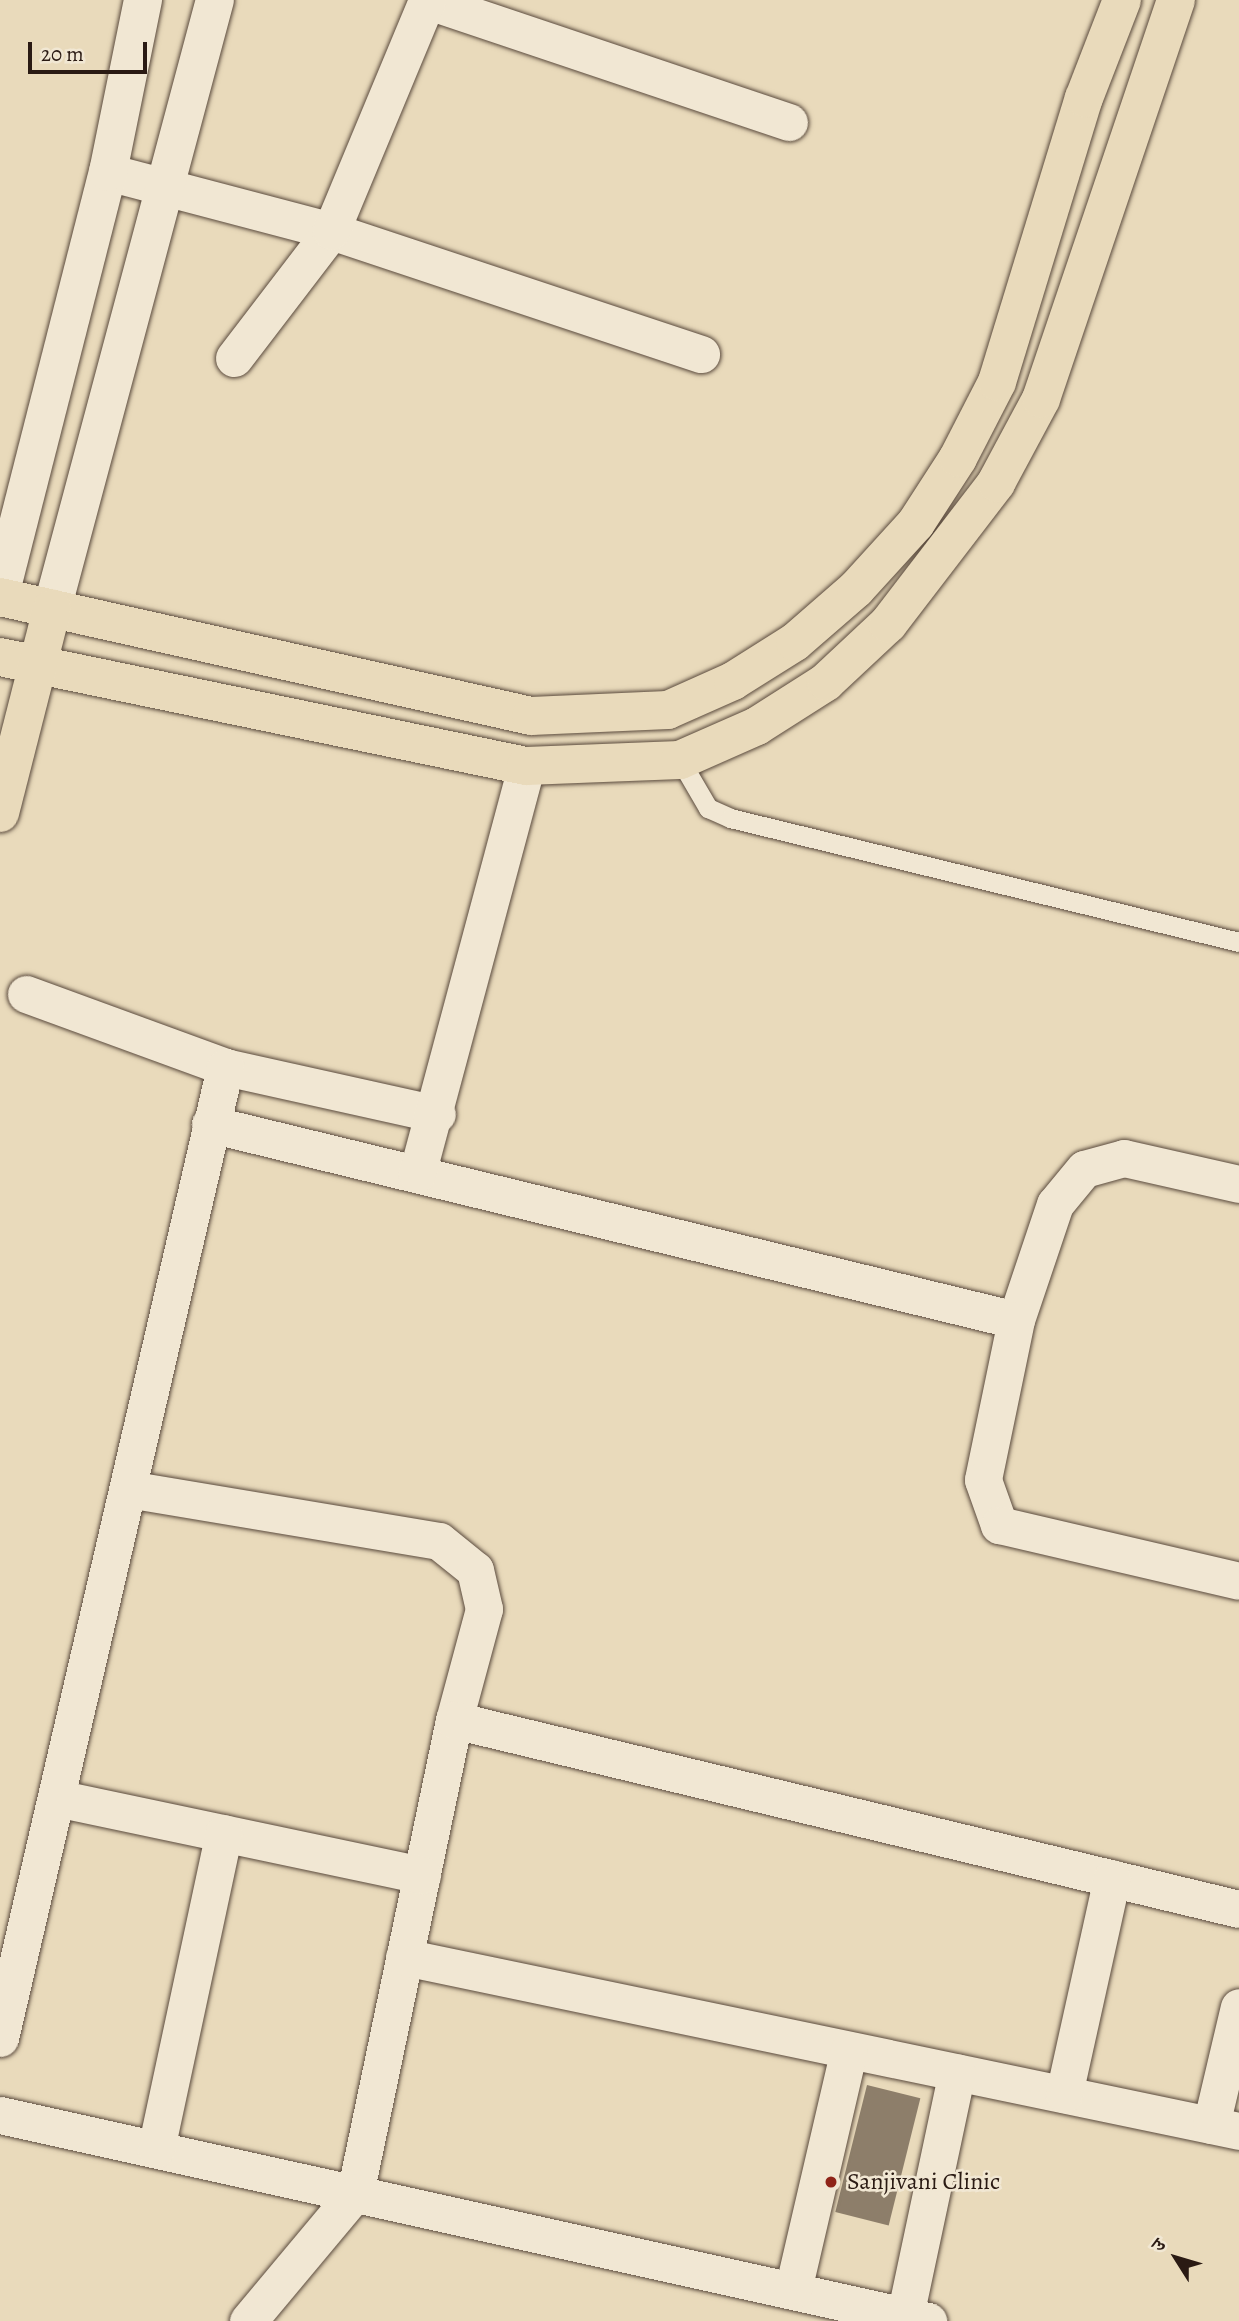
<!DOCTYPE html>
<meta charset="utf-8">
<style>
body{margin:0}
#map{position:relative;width:1239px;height:2321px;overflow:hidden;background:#e9dabb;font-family:Alegreya,"Noto Serif Devanagari",serif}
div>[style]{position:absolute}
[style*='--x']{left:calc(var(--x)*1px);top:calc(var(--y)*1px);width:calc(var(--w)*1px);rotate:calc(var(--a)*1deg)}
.building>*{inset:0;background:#8d7e6a;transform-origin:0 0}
.roads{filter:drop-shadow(0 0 2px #5a4a3d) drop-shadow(0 0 2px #5a4a3d)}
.service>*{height:19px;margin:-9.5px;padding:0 9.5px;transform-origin:9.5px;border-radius:9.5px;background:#f1e7d3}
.minor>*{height:37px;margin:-18.5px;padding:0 18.5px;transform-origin:18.5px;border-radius:18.5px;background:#f1e7d3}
.tertiary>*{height:38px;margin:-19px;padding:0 19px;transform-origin:19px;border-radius:19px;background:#f1e7d3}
.primary>*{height:38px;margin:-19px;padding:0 19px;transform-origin:19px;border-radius:19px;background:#e9dabb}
.dots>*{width:19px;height:19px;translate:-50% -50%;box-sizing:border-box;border:4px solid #f1e7d3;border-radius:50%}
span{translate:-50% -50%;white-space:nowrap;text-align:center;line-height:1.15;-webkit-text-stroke:5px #f1e7d3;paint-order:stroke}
.poi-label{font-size:24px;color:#2a1a13}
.left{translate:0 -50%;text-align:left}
.north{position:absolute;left:1141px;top:2223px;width:70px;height:70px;-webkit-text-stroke:5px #f1e7d3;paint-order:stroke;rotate:307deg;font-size:19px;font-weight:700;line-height:28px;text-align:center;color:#2a1a13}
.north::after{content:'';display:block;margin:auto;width:24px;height:32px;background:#2a1a13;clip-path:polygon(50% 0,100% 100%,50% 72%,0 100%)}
.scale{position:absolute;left:28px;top:42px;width:119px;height:32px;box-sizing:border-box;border:4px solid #2a1a13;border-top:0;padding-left:9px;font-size:21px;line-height:24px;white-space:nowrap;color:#2a1a13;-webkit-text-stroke:5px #f1e7d3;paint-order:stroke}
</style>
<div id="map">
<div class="building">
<i style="left:867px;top:2085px;width:55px;height:131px;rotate:14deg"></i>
</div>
<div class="roads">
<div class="service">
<i style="--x:680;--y:760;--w:56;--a:59.7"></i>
<i style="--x:708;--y:808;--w:24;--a:24"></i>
<i style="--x:730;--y:818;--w:524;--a:13.69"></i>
</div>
<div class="minor">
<i style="--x:426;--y:0;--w:383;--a:18.6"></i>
<i style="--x:108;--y:172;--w:231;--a:14.8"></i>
<i style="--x:331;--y:231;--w:390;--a:18.4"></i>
<i style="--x:234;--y:358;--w:160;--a:-52.6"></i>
<i style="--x:331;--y:231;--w:250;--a:-67.4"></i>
<i style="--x:26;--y:994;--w:212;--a:20.1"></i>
<i style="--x:225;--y:1067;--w:217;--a:12.5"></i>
<i style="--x:210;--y:1124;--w:829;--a:13.67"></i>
<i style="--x:417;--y:1174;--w:422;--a:-75"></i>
<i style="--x:1239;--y:1184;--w:118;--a:-167.3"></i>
<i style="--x:1124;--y:1158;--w:41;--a:164.6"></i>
<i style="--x:1084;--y:1169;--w:45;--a:129.6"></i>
<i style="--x:1055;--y:1204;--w:122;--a:108.6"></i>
<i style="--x:1016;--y:1320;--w:163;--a:101.7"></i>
<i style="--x:983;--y:1480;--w:48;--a:70.4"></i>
<i style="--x:999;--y:1525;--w:246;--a:13.1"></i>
<i style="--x:128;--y:1489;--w:315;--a:9.5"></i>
<i style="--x:439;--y:1541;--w:46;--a:38.9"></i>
<i style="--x:475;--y:1570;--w:40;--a:77"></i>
<i style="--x:484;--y:1609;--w:115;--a:105.1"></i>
<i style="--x:454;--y:1720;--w:483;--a:101.8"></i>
<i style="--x:355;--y:2193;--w:167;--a:129.9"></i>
<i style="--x:454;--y:1720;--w:807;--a:13.54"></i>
<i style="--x:56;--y:1798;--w:374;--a:11.9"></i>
<i style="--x:404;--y:1957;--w:853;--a:11.77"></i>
<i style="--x:0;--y:2038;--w:997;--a:-76.95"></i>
<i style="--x:1064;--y:2094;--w:221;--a:-77.5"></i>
<i style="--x:0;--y:2115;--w:951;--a:12.52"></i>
<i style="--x:1211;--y:2125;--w:121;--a:-76.7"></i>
<i style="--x:156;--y:2149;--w:323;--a:-77.9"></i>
<i style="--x:793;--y:2290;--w:246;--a:-76.9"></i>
<i style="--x:905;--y:2316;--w:249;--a:-78"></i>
</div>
<div class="tertiary">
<i style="--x:0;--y:595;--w:437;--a:-75.7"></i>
<i style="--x:108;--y:172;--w:176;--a:-78.5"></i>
<i style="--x:52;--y:609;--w:630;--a:-75.02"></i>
</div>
<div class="primary">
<i style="--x:0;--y:597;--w:544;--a:12.63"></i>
<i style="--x:531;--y:716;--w:137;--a:-2.5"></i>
<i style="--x:668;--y:710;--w:71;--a:-24"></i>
<i style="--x:733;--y:681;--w:73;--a:-32.2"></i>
<i style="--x:795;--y:642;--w:81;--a:-41"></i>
<i style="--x:856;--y:589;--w:89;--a:-47.7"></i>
<i style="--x:916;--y:523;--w:77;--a:-57.1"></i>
<i style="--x:958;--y:458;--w:85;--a:-62.8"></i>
<i style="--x:997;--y:382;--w:297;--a:-73"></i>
<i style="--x:1084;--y:98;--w:105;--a:-68.8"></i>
<i style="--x:0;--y:657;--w:537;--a:11.71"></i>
<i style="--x:526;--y:766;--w:154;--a:-2.2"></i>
<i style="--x:680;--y:760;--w:84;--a:-23.8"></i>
<i style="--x:757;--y:726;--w:82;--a:-32.5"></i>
<i style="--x:826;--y:682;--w:85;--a:-43.1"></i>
<i style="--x:888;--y:624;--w:178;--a:-52.5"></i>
<i style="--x:996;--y:483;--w:95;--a:-61.8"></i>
<i style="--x:1041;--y:399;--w:421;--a:-71.3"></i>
<i style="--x:0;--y:813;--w:211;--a:-75.7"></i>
</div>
</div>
<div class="dots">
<i style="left:831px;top:2182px;background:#8f2418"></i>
</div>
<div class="poi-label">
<span class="left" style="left:847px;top:2182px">Sanjivani Clinic</span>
</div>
<div class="north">उ</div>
<div class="scale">20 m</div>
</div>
